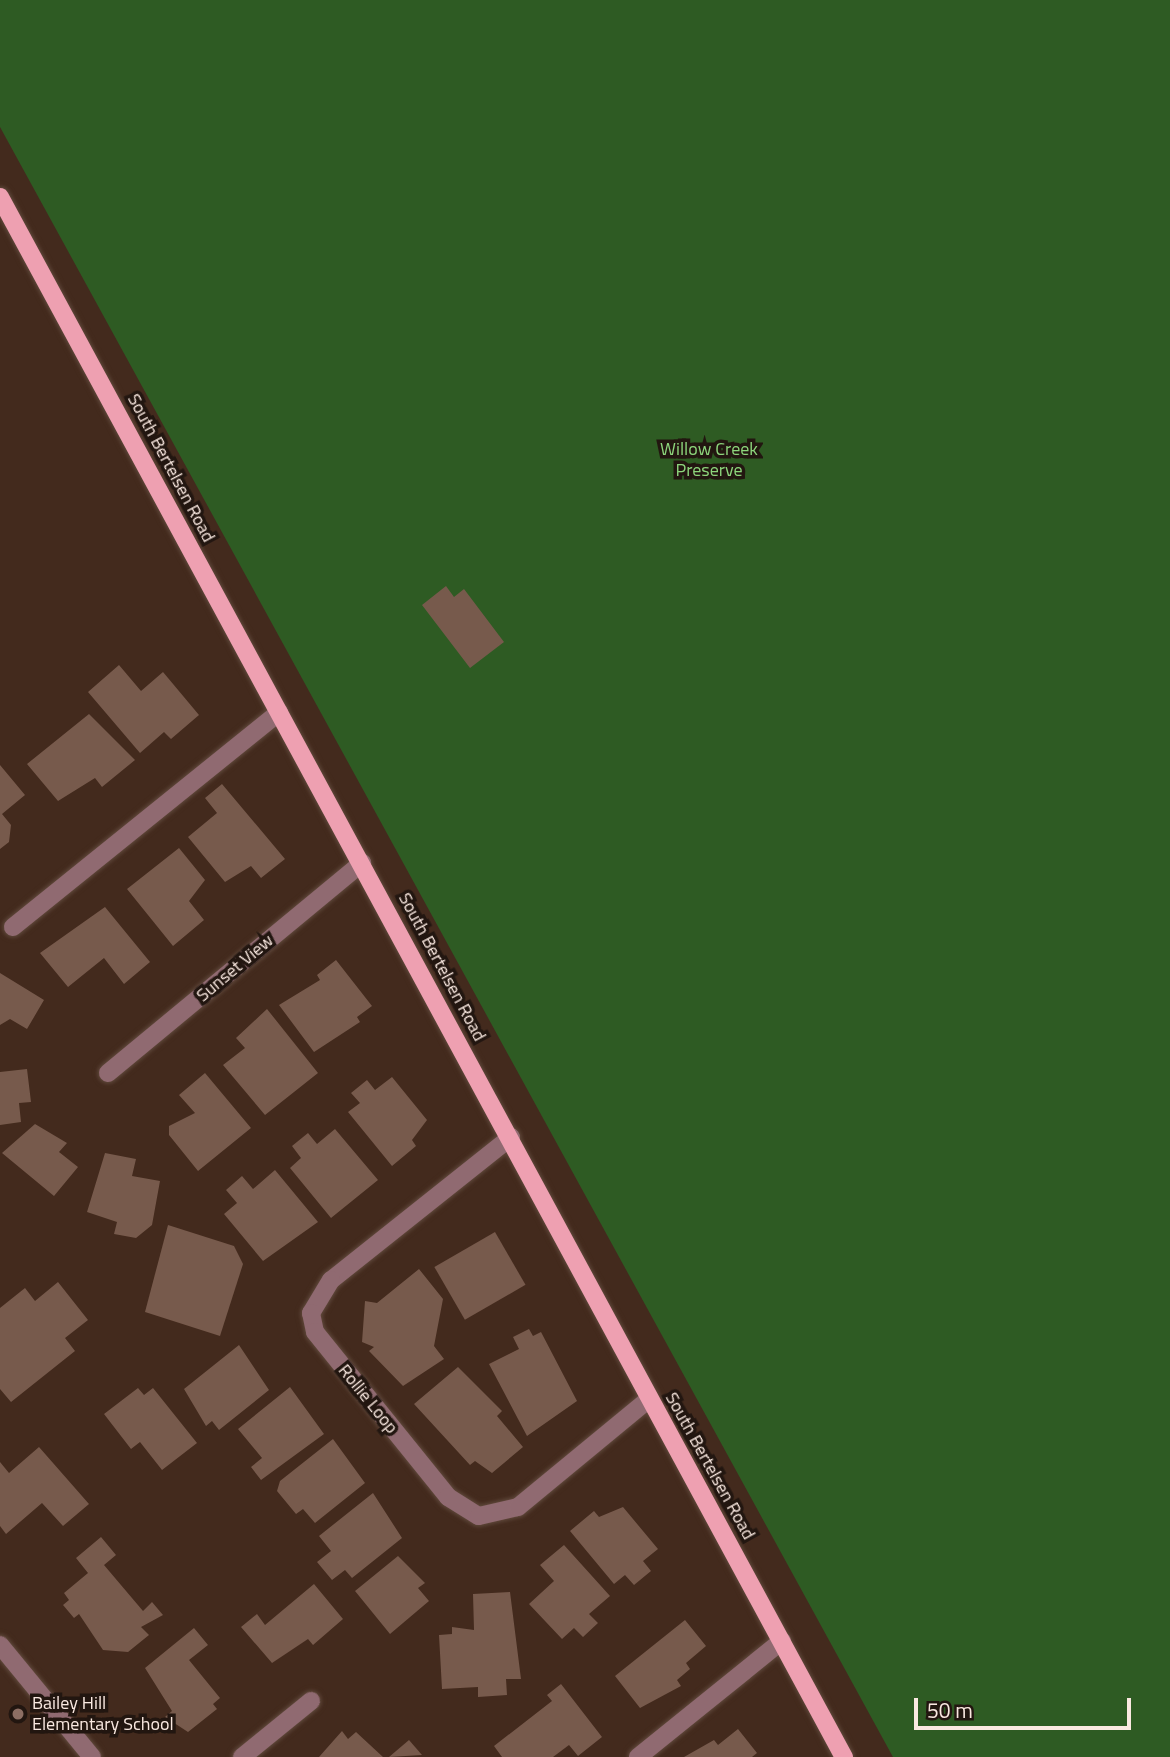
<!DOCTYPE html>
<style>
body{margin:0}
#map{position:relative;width:1170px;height:1757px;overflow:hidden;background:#432a1d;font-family:"Titillium Web",sans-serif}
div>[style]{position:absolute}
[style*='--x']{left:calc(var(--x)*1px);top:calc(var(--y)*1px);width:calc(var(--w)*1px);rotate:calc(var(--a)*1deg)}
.green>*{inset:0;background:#2e5b23}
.building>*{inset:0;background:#775a4c;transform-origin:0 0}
.roads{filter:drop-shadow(0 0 2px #60493c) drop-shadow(0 0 2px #60493c)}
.minor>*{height:18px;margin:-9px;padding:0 9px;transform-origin:9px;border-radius:9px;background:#906a71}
.major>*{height:18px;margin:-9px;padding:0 9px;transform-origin:9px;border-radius:9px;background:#eea0b1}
.dots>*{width:19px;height:19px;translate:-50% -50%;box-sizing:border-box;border:4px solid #221610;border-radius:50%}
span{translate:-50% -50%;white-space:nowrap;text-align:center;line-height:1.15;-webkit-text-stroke:7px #221610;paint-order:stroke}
.park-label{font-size:18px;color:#8dd67c}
.street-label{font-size:18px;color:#fae9e1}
.poi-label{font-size:18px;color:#fae9e1}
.left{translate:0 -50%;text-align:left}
.scale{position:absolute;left:914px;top:1698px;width:217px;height:32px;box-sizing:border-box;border:4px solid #fae9e1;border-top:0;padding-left:9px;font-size:21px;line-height:24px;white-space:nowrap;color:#fae9e1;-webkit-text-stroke:5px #221610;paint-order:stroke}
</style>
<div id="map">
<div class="green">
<i style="clip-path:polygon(0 0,1170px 0,1170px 1757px,893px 1757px,0 127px)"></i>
</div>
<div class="building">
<i style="clip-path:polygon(446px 586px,454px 597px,464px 589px,504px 642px,470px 668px,422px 605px)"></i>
<i style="clip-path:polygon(119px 665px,141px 691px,163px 672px,199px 715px,171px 739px,164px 732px,140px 753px,88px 692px)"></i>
<i style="clip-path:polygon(89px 714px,135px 760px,102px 787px,95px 778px,58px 801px,27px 764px)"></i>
<i style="clip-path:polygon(0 765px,25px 795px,2px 814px,11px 825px,9px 842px,0 849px)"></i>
<i style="clip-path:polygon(222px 784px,285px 859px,261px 878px,251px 866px,225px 882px,188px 837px,217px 813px,205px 798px)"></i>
<i style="clip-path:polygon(179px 848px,205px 880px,189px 901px,204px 920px,173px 946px,127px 889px)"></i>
<i style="clip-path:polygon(105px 907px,150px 962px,124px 984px,104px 958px,68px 987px,40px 953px)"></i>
<i style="clip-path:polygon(336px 960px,372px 1006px,357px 1017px,360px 1022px,314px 1052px,279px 1005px,320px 980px,317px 975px)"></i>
<i style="clip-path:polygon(0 973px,44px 1000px,27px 1029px,10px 1019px,0 1025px)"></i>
<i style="clip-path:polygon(267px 1009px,318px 1073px,265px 1115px,223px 1065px,245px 1048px,236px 1038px)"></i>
<i style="clip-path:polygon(27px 1069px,31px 1102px,19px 1103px,21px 1122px,0 1125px,0 1072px)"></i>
<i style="clip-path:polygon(205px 1073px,251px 1128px,198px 1171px,169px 1135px,169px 1126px,195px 1113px,179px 1095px)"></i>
<i style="clip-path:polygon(392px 1077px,427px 1120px,412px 1140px,416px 1146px,392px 1166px,348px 1112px,360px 1103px,351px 1093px,367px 1080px,375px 1090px)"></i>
<i style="clip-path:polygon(35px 1124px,67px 1143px,59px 1152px,78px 1167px,54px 1196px,2px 1153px)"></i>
<i style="clip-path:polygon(335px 1129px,378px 1180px,331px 1218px,290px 1168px,301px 1158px,292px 1146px,308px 1133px,317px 1144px)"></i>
<i style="clip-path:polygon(105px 1153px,136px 1159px,132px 1176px,160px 1181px,152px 1225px,136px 1238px,114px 1234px,117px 1222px,87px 1212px)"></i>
<i style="clip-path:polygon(275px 1170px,318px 1222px,263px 1261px,224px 1214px,237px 1203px,226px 1190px,242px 1176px,253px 1189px)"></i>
<i style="clip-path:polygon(168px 1225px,234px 1246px,243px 1264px,220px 1336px,145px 1312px)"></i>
<i style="left:495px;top:1232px;width:61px;height:70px;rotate:60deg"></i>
<i style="clip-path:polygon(419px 1269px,443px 1299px,434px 1346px,444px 1359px,403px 1386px,369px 1351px,374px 1347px,362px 1342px,365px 1301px,377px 1303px)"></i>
<i style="clip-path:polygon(58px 1282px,88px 1320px,65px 1338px,75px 1351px,11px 1402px,0 1389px,0 1308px,25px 1288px,35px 1301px)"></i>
<i style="clip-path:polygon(529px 1329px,533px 1336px,541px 1332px,577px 1401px,527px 1436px,489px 1364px,519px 1349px,513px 1337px)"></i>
<i style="clip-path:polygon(239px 1345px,269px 1390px,219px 1430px,212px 1421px,206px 1426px,184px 1389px)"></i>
<i style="clip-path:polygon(458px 1367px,502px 1411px,497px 1416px,523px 1447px,492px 1473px,475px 1461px,470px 1465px,414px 1404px)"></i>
<i style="clip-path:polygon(290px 1387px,324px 1434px,261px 1480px,251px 1467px,262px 1458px,238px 1429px)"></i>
<i style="clip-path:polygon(138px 1388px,144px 1395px,153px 1388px,197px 1443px,162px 1470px,140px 1442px,131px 1449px,104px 1414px)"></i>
<i style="clip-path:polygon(333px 1439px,365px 1483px,315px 1523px,303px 1509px,296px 1514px,277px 1491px,280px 1481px)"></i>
<i style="clip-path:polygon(39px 1447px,89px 1504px,63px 1526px,42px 1503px,6px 1534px,0 1526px,0 1462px,9px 1473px)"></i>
<i style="clip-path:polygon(373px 1493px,402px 1538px,352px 1578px,345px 1570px,332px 1580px,317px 1562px,331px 1551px,319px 1536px)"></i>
<i style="clip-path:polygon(623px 1507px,658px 1549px,643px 1561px,651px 1571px,634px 1585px,625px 1575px,614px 1584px,570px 1531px,594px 1511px,599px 1517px)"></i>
<i style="clip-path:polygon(101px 1537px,116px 1555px,104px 1565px,143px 1611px,152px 1602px,163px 1615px,141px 1627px,149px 1635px,128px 1652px,103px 1650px,79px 1614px,74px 1618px,63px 1605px,69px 1600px,64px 1593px,88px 1573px,76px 1558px)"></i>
<i style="clip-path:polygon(564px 1545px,610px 1596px,589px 1614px,598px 1623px,583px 1637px,574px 1628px,562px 1639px,529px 1604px,554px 1581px,540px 1565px)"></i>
<i style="clip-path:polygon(398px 1556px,425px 1583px,418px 1588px,429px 1601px,390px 1634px,355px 1591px)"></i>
<i style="clip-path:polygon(314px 1584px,343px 1619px,313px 1645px,308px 1639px,272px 1663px,241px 1627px,257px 1614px,265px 1625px)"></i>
<i style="clip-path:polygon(510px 1592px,521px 1679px,506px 1679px,507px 1695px,478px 1697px,478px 1687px,442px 1689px,439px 1635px,452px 1634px,452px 1627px,474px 1630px,473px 1594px)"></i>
<i style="clip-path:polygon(685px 1620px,706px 1646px,686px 1663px,690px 1669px,677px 1680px,681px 1686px,640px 1708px,615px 1676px)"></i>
<i style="clip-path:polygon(194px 1628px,208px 1645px,189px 1660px,220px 1698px,213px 1704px,217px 1709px,188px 1732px,165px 1717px,172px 1711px,145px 1668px)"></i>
<i style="clip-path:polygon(561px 1684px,602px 1737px,578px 1756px,569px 1745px,553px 1757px,502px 1757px,494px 1746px,552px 1701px,547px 1695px)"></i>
<i style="clip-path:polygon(738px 1729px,757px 1753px,752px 1757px,684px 1757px,714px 1740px,718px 1745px)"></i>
<i style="clip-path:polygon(342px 1731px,348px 1739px,356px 1732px,383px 1757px,319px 1757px)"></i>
<i style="clip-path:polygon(409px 1740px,422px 1755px,389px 1757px)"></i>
</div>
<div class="roads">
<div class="minor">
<i style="--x:13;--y:927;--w:342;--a:-38.9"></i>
<i style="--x:108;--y:1073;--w:330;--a:-39.6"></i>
<i style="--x:511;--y:1137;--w:230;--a:141.5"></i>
<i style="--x:331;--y:1280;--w:39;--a:121"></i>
<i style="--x:311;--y:1313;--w:19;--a:78"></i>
<i style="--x:315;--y:1332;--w:212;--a:51.1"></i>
<i style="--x:448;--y:1497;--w:36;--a:32"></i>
<i style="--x:479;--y:1516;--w:40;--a:-13"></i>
<i style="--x:518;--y:1507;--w:170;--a:-39.5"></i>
<i style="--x:0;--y:1645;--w:145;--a:50.6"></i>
<i style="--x:242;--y:1757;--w:89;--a:-39.1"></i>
<i style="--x:638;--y:1757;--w:185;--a:-38.9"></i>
</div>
<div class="major">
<i style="--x:0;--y:197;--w:1774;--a:61.59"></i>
</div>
</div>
<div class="dots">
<i style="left:18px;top:1714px;background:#8d6e63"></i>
</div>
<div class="park-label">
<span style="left:709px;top:460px">Willow Creek<br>Preserve</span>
</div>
<div class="street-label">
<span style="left:171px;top:468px;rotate:62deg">South Bertelsen Road</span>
<span style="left:442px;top:967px;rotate:62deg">South Bertelsen Road</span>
<span style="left:235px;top:968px;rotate:-40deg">Sunset View</span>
<span style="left:368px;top:1399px;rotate:51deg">Rollie Loop</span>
<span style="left:710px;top:1466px;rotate:61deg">South Bertelsen Road</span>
</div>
<div class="poi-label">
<span class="left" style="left:32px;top:1714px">Bailey Hill<br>Elementary School</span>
</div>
<div class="scale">50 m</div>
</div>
